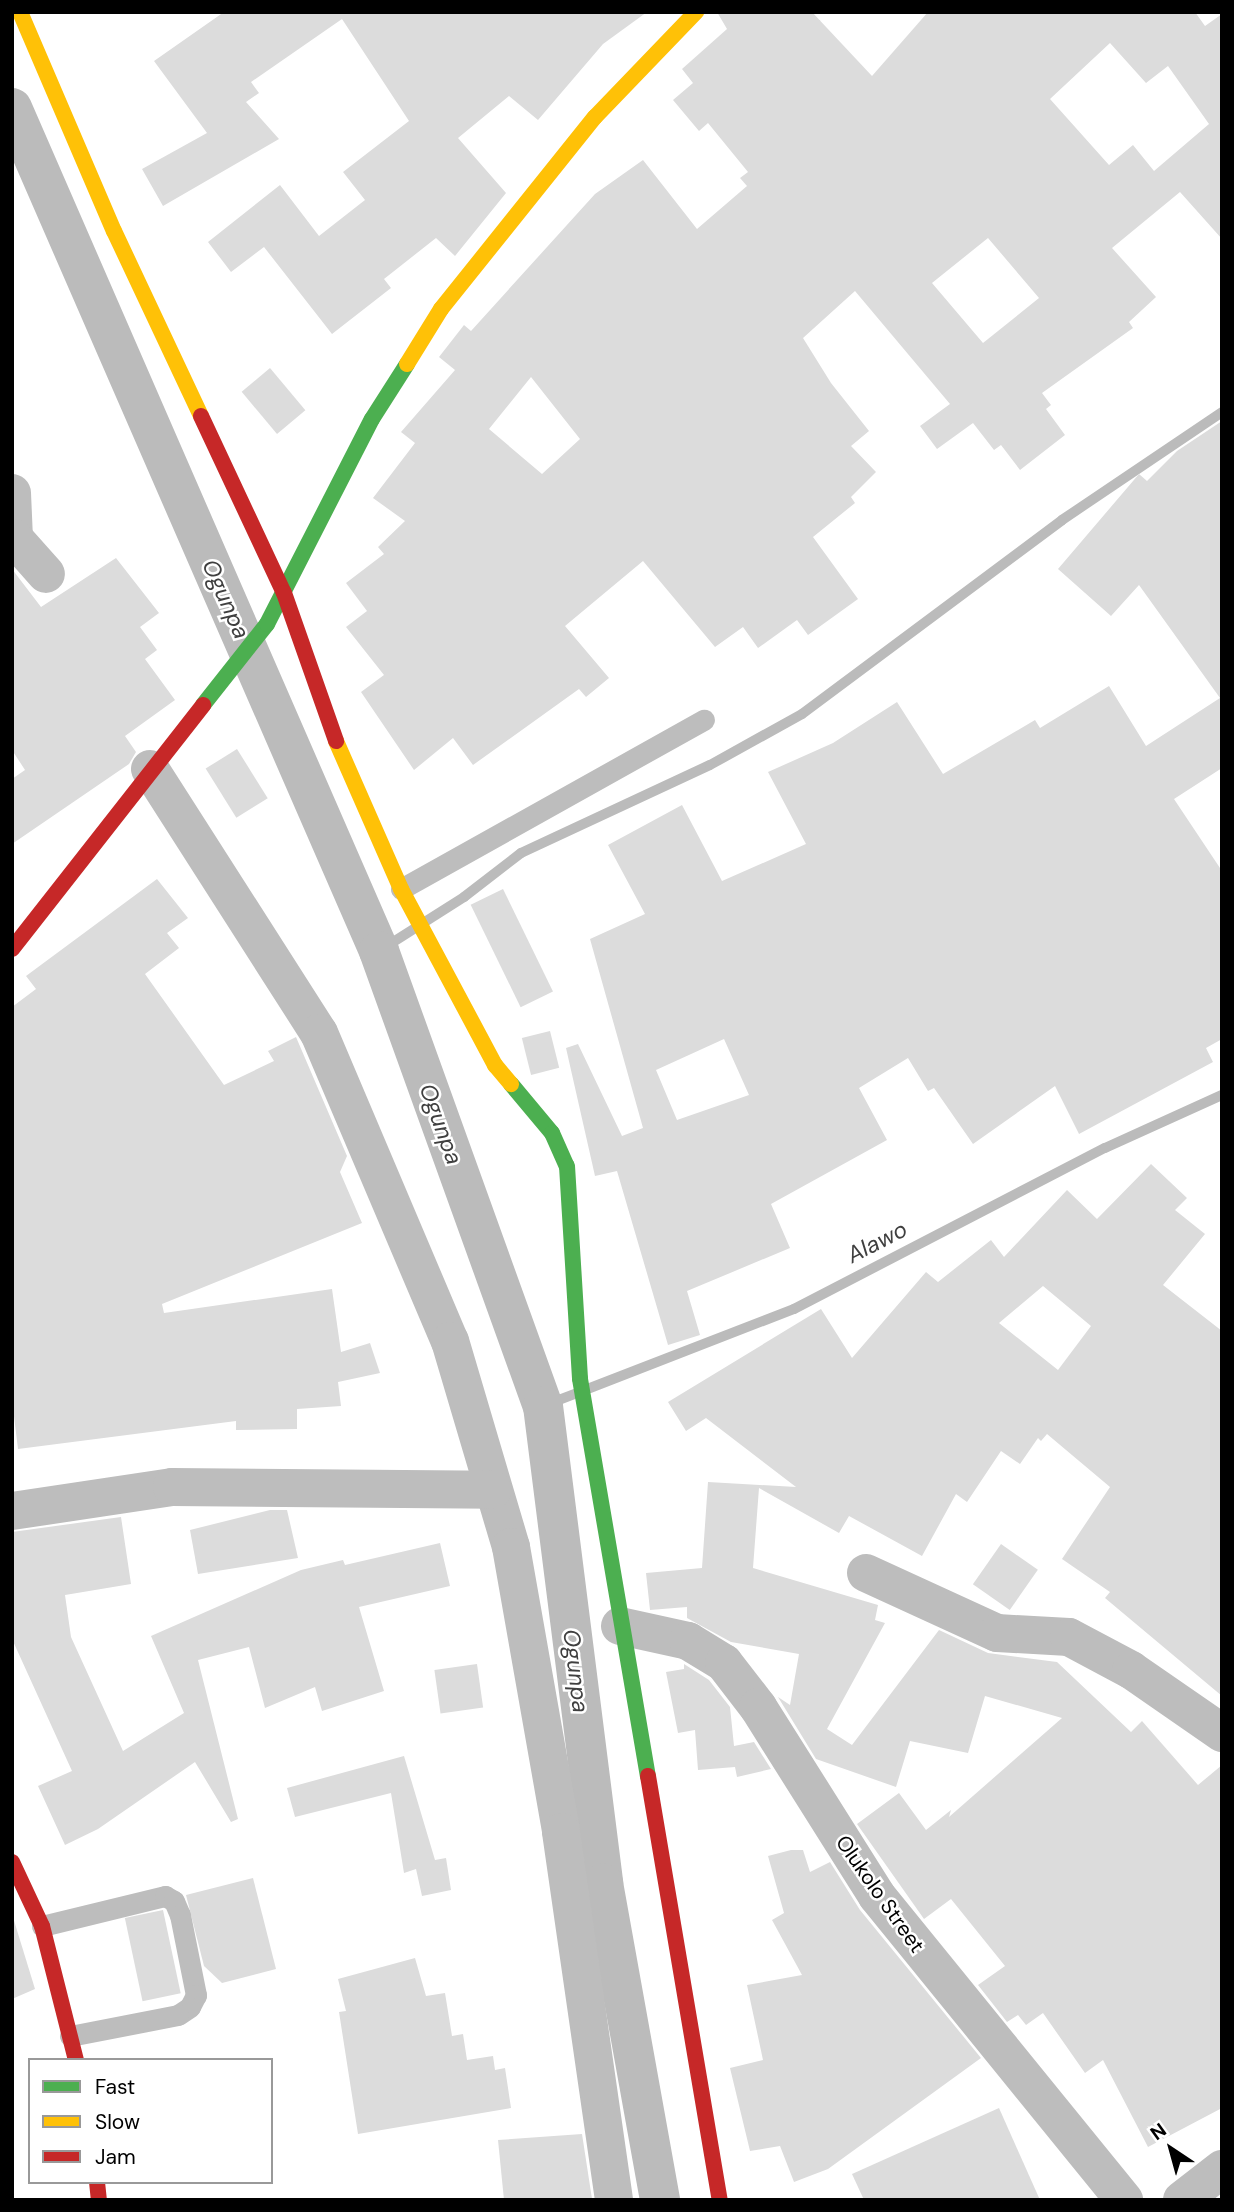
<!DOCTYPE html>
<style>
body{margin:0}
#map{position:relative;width:1234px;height:2212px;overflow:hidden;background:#fff;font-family:"DM Sans",sans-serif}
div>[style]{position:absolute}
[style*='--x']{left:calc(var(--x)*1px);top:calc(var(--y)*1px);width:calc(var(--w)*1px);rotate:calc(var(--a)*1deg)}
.stream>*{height:10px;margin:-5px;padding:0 5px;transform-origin:5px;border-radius:5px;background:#bbb}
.canal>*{height:40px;margin:-20px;padding:0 20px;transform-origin:20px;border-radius:20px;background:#bbb}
.building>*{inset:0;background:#dcdcdc;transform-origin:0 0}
.lane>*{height:21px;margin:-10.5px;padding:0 10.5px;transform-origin:10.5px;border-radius:10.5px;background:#bdbdbd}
.street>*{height:38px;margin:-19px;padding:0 19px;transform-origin:19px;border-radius:19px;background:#bdbdbd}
.fast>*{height:16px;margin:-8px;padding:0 8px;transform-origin:8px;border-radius:8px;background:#4caf50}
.slow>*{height:16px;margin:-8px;padding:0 8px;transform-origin:8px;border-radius:8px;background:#ffc107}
.jam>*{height:16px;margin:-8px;padding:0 8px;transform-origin:8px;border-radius:8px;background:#c62828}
span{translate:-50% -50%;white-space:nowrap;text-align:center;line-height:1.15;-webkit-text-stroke:5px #fff;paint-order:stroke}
.street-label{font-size:21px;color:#000}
.water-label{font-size:23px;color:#3f3f3f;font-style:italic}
.frame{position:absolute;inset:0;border:14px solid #000;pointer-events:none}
.legend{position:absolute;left:28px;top:2058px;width:245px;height:126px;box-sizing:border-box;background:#fff;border:2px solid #999;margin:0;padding:9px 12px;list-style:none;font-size:21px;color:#000}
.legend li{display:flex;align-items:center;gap:14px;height:35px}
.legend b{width:35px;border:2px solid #999}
.north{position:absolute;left:1136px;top:2114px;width:70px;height:70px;-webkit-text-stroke:5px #fff;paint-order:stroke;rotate:324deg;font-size:19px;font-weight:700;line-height:28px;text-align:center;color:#000}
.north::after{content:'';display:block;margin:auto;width:24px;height:32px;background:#000;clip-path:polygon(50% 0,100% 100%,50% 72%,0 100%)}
</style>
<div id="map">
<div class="stream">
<i style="--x:379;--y:951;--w:101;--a:-32.4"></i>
<i style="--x:464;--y:897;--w:72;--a:-37.7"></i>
<i style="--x:521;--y:853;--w:208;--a:-25"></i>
<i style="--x:710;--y:765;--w:105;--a:-29"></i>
<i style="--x:802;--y:714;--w:324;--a:-36.7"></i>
<i style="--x:1062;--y:520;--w:193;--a:-34"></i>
<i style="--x:590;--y:1388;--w:219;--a:-21.2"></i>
<i style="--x:794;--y:1309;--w:350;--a:-27.4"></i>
<i style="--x:1105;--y:1148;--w:128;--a:-24.4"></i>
<i style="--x:543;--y:1406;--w:34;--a:-21"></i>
</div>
<div class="canal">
<i style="--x:12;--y:108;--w:919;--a:66.47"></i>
<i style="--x:379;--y:951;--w:484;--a:70.2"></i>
<i style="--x:543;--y:1406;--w:481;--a:82.8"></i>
<i style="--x:603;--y:1883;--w:322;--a:79.8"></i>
</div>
<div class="building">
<i style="clip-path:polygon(224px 12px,647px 12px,603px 44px,538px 120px,509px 96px,458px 138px,506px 193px,455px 256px,436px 238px,384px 279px,391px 288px,332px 334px,264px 247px,231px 272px,208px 242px,280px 185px,319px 236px,365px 200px,343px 172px,409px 121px,342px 19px,251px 82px,259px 93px,246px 102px,279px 139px,163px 206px,142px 169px,207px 133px,154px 61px)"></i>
<i style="clip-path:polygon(evenodd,717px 12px,812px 12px,872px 76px,928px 12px,1195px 12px,1205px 26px,1222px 14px,1222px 239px,1180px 192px,1112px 248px,1156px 297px,1129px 322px,1133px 328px,1042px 393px,1051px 405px,1046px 409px,1065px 435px,1020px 470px,1001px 445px,994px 450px,973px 423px,937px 449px,920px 426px,950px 404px,855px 291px,803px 338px,831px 383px,869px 431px,851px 446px,876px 472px,851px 497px,855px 503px,813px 537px,858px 599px,808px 635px,797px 620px,758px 648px,743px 627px,715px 647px,643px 561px,565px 626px,609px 678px,586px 697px,579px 689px,473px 765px,453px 738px,414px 770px,361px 692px,384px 675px,346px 627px,367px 611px,346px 583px,384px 554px,378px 547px,405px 521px,373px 498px,415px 443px,401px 432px,455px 370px,439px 357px,464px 325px,471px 331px,595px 194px,643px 160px,697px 229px,747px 186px,740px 178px,748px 172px,708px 123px,699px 131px,673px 100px,693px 83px,682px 69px,727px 29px,717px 12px,1110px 43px,1146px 83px,1168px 66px,1209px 124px,1154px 171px,1133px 145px,1109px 165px,1050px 99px,1110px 43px,717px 12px,988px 238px,1039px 298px,983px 343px,932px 283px,988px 238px,717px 12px,531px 377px,580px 439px,542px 474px,489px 429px,531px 377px)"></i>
<i style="left:270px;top:368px;width:55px;height:37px;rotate:50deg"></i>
<i style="clip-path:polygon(evenodd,1222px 421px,1222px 768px,1174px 799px,1222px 871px,1222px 1039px,1206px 1048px,1213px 1062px,1079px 1134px,1055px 1086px,973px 1144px,934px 1088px,928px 1091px,908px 1058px,859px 1088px,887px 1140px,771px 1204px,790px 1248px,687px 1291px,700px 1335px,668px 1345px,617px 1171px,595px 1176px,566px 1048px,578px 1044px,622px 1136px,643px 1128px,590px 939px,645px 914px,608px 845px,682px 805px,722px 881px,806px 844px,768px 772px,833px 743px,897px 702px,943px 774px,1035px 720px,1040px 728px,1109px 686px,1146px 746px,1220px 698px,1139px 585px,1111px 616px,1058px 569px,1139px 474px,1147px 481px,1177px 451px,1222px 421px,724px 1039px,749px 1095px,677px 1120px,656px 1070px,724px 1039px)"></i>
<i style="clip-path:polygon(116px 558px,159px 613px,140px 627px,157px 650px,145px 659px,175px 700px,125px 736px,136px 752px,129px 764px,12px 844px,12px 779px,25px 770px,12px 750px,12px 569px,41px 607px)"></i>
<i style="left:237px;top:749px;width:58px;height:37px;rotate:58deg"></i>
<i style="clip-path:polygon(157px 879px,188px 918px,167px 933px,179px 948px,145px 974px,224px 1085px,274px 1061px,268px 1051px,296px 1037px,347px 1156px,340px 1172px,362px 1223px,162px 1304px,164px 1313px,332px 1289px,341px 1352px,370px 1343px,380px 1373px,338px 1382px,341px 1406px,297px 1409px,297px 1429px,236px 1430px,236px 1421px,18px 1449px,12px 1400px,12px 1007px,36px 989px,26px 976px)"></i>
<i style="left:503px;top:889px;width:114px;height:36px;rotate:64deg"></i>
<i style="left:550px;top:1031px;width:38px;height:29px;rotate:76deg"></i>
<i style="clip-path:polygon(evenodd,1151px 1164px,1187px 1198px,1175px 1210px,1205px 1234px,1163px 1285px,1222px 1331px,1222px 1696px,1105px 1598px,1110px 1592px,1062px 1559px,1110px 1487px,1047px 1434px,1041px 1441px,1038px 1438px,1020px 1464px,1001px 1451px,967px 1502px,956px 1494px,922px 1556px,849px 1516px,839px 1533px,759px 1488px,753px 1568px,878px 1605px,875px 1620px,885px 1623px,827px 1729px,852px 1745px,939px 1630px,988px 1653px,1057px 1662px,1131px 1732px,1142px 1721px,1198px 1785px,1222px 1765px,1222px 2108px,1148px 2147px,1103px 2060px,1085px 2073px,1043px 2013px,1026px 2025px,1018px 2015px,1007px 2022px,978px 1985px,1005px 1966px,951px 1899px,924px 1919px,857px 1824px,899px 1793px,926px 1830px,951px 1810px,949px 1817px,1062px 1718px,985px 1696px,968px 1753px,910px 1741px,896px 1787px,816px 1759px,778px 1697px,790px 1705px,799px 1654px,731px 1642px,687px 1618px,687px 1607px,650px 1610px,646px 1573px,702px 1568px,708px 1482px,796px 1487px,706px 1418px,686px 1431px,668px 1402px,821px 1309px,852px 1358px,926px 1272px,938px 1282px,991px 1240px,1004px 1257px,1067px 1190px,1097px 1219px,1151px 1164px,1043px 1286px,1091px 1326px,1058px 1370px,999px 1323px,1043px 1286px)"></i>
<i style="clip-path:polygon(270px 1510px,287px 1510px,298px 1558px,198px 1574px,190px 1530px)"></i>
<i style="clip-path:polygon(121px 1517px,131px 1584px,65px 1595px,71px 1637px,123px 1751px,184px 1713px,151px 1636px,301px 1570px,343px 1560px,345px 1565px,440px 1543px,450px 1586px,359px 1607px,384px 1691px,322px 1711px,315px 1687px,265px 1708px,249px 1647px,198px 1660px,238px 1819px,231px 1822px,195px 1762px,98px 1829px,65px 1845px,38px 1786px,72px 1771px,12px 1639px,12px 1532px)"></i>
<i style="left:1001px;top:1544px;width:45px;height:49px;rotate:35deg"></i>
<i style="left:477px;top:1664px;width:44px;height:43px;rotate:82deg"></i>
<i style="clip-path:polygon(684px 1664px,709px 1680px,730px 1707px,734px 1746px,754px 1742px,771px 1769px,737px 1777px,735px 1767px,698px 1770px,695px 1730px,678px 1733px,666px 1672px,684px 1669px)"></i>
<i style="clip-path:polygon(404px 1756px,435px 1860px,446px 1858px,451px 1890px,422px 1896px,416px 1869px,404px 1873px,391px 1793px,295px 1817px,287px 1788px)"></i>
<i style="clip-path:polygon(791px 1850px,803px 1850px,810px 1872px,830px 1862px,860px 1910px,981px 2058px,828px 2169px,794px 2182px,780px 2146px,750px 2151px,730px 2068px,763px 2060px,747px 1985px,802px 1975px,772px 1920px,784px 1913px,768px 1856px)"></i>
<i style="clip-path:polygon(253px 1878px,276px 1969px,222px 1983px,204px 1966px,186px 1895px)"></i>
<i style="left:163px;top:1910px;width:85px;height:39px;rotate:78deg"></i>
<i style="clip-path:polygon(12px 1914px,35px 1989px,12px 1999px)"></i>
<i style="clip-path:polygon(415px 1958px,426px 1996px,445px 1993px,452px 2036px,463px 2034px,467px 2060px,493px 2056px,495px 2070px,505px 2068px,511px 2108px,358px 2134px,339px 2012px,346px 2011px,338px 1979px)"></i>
<i style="clip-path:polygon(999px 2108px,1040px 2200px,864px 2200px,852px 2174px)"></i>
<i style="clip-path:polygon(582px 2134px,592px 2199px,504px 2200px,498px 2140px)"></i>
</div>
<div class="lane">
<i style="--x:401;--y:889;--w:347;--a:-29.2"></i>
<i style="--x:42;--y:1926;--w:127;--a:-13.7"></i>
<i style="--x:165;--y:1896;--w:10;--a:29"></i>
<i style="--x:174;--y:1901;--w:15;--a:67"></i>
<i style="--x:180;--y:1915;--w:82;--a:78.7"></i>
<i style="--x:196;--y:1995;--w:13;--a:117"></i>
<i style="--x:190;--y:2007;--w:14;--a:146"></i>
<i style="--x:178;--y:2015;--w:110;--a:169"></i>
</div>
<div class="street">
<i style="--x:12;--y:493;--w:45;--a:87.5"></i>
<i style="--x:14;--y:538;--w:48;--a:48.4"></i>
<i style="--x:150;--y:769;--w:313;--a:57.4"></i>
<i style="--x:319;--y:1033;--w:335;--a:67"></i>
<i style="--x:450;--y:1341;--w:215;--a:73.5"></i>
<i style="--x:511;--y:1547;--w:289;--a:80"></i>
<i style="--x:561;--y:1832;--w:372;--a:81.8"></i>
<i style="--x:12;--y:1511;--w:162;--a:-8.5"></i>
<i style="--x:172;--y:1487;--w:321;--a:0.5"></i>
<i style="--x:866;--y:1573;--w:144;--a:24.6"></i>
<i style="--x:997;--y:1633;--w:72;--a:3.2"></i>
<i style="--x:1069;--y:1637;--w:70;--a:28"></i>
<i style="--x:1131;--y:1670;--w:111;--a:34.7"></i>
<i style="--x:620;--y:1626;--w:70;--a:12.4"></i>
<i style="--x:688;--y:1641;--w:42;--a:31.4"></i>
<i style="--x:724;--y:1663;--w:56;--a:52.3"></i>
<i style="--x:758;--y:1707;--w:223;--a:57.8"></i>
<i style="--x:877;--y:1896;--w:392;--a:50.9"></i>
<i style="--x:1182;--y:2200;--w:51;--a:-37.8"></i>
</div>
<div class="fast">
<i style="--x:203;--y:705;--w:103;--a:-51.7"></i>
<i style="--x:267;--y:624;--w:230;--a:-62.9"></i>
<i style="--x:372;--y:419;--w:65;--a:-57.5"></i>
<i style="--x:511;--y:1084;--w:64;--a:50.1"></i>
<i style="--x:552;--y:1133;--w:36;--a:66"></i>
<i style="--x:567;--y:1166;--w:213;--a:86.5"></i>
<i style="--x:580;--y:1379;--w:403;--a:80.3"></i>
</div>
<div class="slow">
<i style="--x:20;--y:12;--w:238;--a:66.8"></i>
<i style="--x:114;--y:231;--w:204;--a:64.8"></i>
<i style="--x:407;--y:364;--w:65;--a:-58.3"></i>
<i style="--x:441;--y:309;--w:246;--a:-51.3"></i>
<i style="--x:595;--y:117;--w:146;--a:-46.1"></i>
<i style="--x:336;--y:741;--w:162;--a:66.3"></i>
<i style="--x:401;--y:889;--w:200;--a:61.9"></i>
<i style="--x:495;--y:1065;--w:25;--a:50"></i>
</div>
<div class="jam">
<i style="--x:201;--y:416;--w:195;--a:64.9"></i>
<i style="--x:284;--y:593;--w:157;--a:70.6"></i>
<i style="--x:12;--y:949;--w:310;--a:-51.9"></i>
<i style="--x:648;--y:1776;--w:430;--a:80.4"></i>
<i style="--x:12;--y:1862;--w:71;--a:64.9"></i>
<i style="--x:42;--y:1926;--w:138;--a:75.8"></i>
<i style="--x:97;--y:2182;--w:18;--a:84"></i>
</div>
<div class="street-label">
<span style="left:880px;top:1894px;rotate:55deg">Olukolo Street</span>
</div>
<div class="water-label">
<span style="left:226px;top:599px;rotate:66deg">Ogunpa</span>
<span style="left:441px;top:1124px;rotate:70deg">Ogunpa</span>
<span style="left:877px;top:1242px;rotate:-27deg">Alawo</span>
<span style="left:576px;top:1671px;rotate:83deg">Ogunpa</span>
</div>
<div class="frame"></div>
<ul class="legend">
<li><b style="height:9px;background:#4caf50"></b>Fast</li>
<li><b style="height:9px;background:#ffc107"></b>Slow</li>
<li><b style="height:9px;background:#c62828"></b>Jam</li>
</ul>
<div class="north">N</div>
</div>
